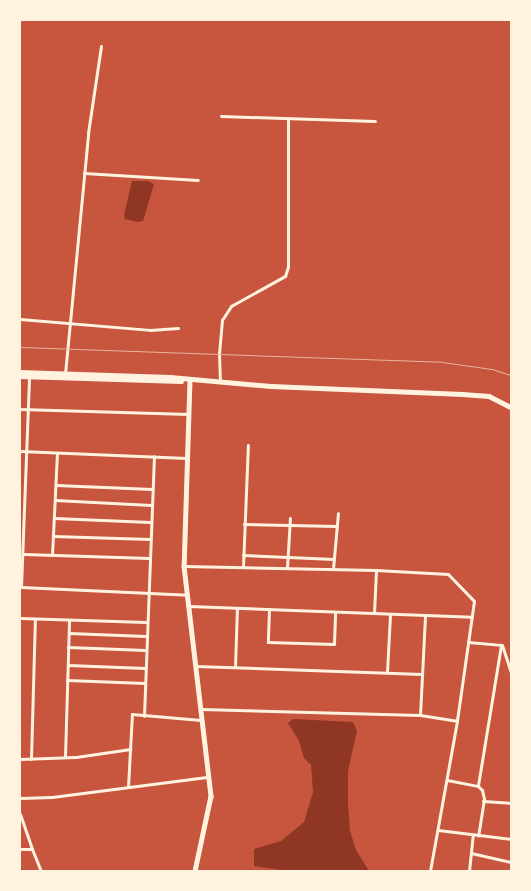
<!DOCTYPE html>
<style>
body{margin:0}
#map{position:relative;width:531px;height:891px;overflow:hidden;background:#c8553d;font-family:"PT Sans Narrow",sans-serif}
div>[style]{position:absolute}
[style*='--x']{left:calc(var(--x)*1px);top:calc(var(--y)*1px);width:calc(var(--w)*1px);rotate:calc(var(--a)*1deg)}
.water>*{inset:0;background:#8f3625}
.minor>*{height:3px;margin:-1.5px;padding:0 1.5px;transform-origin:1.5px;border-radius:1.5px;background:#fff3e0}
.tertiary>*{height:4.5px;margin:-2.25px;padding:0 2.25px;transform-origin:2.25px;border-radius:2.25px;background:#fff3e0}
.secondary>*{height:4.5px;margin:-2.25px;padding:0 2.25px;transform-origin:2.25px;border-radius:2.25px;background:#fff3e0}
.rail>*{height:1px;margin:-0.5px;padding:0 0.5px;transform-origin:0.5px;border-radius:0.5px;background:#e9b49f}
span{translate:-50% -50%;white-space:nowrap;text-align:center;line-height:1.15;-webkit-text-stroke:4.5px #fff3e0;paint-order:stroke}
.frame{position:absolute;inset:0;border:21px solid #fff3e0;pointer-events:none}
</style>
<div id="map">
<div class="water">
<i style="clip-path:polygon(132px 181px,148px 181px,154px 184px,143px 221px,138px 222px,125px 219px,124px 215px)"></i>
<i style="clip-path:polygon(293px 719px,353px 722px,357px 731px,348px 771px,348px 804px,350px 831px,356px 850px,369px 871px,287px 871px,254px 866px,254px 849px,281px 841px,304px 822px,313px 792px,311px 765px,304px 758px,299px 741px,288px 723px)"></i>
</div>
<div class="minor">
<i style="--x:221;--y:116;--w:154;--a:1.9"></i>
<i style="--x:84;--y:173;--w:114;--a:3.5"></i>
<i style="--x:20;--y:319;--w:130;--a:4.8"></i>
<i style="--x:150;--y:330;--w:28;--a:-4"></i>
<i style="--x:65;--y:374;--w:242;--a:-84.5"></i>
<i style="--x:88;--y:133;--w:88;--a:-81.5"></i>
<i style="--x:220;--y:382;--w:28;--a:-92"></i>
<i style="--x:219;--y:354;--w:34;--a:-85"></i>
<i style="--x:222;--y:320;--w:17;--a:-57"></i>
<i style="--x:231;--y:306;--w:62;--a:-29.1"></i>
<i style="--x:285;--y:276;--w:9;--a:-72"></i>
<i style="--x:288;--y:267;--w:147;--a:-90"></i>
<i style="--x:20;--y:409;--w:169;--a:1.7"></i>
<i style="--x:20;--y:451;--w:167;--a:2.4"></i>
<i style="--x:56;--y:485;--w:96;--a:2.4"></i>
<i style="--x:55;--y:500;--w:96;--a:3"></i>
<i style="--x:54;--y:518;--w:96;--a:2.4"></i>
<i style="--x:244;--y:524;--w:93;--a:1.2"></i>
<i style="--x:53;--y:536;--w:97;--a:1.8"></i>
<i style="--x:24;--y:554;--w:125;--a:1.8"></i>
<i style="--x:52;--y:555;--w:102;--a:-87.2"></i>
<i style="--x:243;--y:555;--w:91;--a:2.5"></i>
<i style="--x:184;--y:566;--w:192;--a:1.2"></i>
<i style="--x:376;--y:570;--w:72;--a:3.2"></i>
<i style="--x:448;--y:574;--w:37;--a:46"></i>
<i style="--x:474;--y:601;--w:121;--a:98.1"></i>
<i style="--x:457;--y:721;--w:152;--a:100.2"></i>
<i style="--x:243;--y:567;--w:122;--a:-87.7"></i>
<i style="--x:287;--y:568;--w:50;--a:-86.6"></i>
<i style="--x:333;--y:569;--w:56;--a:-84.9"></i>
<i style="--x:21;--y:587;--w:211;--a:-87.8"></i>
<i style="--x:21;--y:587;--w:167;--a:2.7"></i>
<i style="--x:189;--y:606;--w:283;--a:2.2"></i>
<i style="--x:269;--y:609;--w:33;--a:92"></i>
<i style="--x:268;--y:642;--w:66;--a:1.7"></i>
<i style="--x:334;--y:644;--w:32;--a:-88"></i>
<i style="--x:374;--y:613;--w:43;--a:-87.3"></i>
<i style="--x:20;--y:618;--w:126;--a:1.8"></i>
<i style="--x:69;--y:633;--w:77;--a:2.2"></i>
<i style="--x:468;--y:642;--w:33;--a:5"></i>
<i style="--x:501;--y:645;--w:143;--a:99.3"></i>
<i style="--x:502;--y:645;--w:29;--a:72"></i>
<i style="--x:68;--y:647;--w:77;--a:2.2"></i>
<i style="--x:68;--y:665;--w:77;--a:2.2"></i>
<i style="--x:195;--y:666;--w:227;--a:2"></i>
<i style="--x:235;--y:667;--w:59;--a:-88.1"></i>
<i style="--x:387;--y:672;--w:58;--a:-87"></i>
<i style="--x:67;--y:680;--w:78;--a:2.2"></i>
<i style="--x:201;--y:709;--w:219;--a:1.6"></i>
<i style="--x:420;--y:715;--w:37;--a:9"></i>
<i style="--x:420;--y:715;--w:100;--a:-87.1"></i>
<i style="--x:144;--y:716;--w:260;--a:-87.8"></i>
<i style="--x:65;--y:757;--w:137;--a:-88.3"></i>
<i style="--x:20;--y:759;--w:56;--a:-2"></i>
<i style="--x:76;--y:757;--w:55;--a:-8.4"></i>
<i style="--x:31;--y:759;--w:140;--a:-88.4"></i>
<i style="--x:447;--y:780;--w:32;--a:11"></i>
<i style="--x:478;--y:786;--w:6;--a:45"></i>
<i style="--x:482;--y:790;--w:9;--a:77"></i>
<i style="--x:484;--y:799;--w:37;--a:99"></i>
<i style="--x:128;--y:787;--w:73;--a:-86.9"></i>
<i style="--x:132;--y:714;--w:69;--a:5"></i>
<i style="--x:20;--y:798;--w:32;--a:-2"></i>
<i style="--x:52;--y:797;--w:156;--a:-7.4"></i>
<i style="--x:483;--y:801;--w:28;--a:4"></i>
<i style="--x:20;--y:814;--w:37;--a:71"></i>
<i style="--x:438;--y:830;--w:74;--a:7"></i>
<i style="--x:20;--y:849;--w:12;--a:0"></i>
<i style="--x:32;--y:849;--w:24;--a:68"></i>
<i style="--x:471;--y:853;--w:41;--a:12.7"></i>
<i style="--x:469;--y:871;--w:36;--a:-84"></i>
</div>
<div class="tertiary">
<i style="--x:190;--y:380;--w:186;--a:91.8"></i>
<i style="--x:184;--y:566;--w:232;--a:83.3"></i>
<i style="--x:211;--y:796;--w:77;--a:102"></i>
</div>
<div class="secondary">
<i style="--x:20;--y:372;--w:150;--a:1.9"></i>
<i style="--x:170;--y:377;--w:101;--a:5.1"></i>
<i style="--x:271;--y:386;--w:191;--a:2.4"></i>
<i style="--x:462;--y:394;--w:27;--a:4"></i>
<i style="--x:489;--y:396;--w:25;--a:27"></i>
<i style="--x:20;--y:376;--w:161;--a:1.8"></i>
</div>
<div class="rail">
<i style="--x:20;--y:347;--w:422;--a:2"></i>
<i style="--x:442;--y:362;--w:50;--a:8"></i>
<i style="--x:492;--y:369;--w:20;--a:18"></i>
</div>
<div class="frame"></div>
</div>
